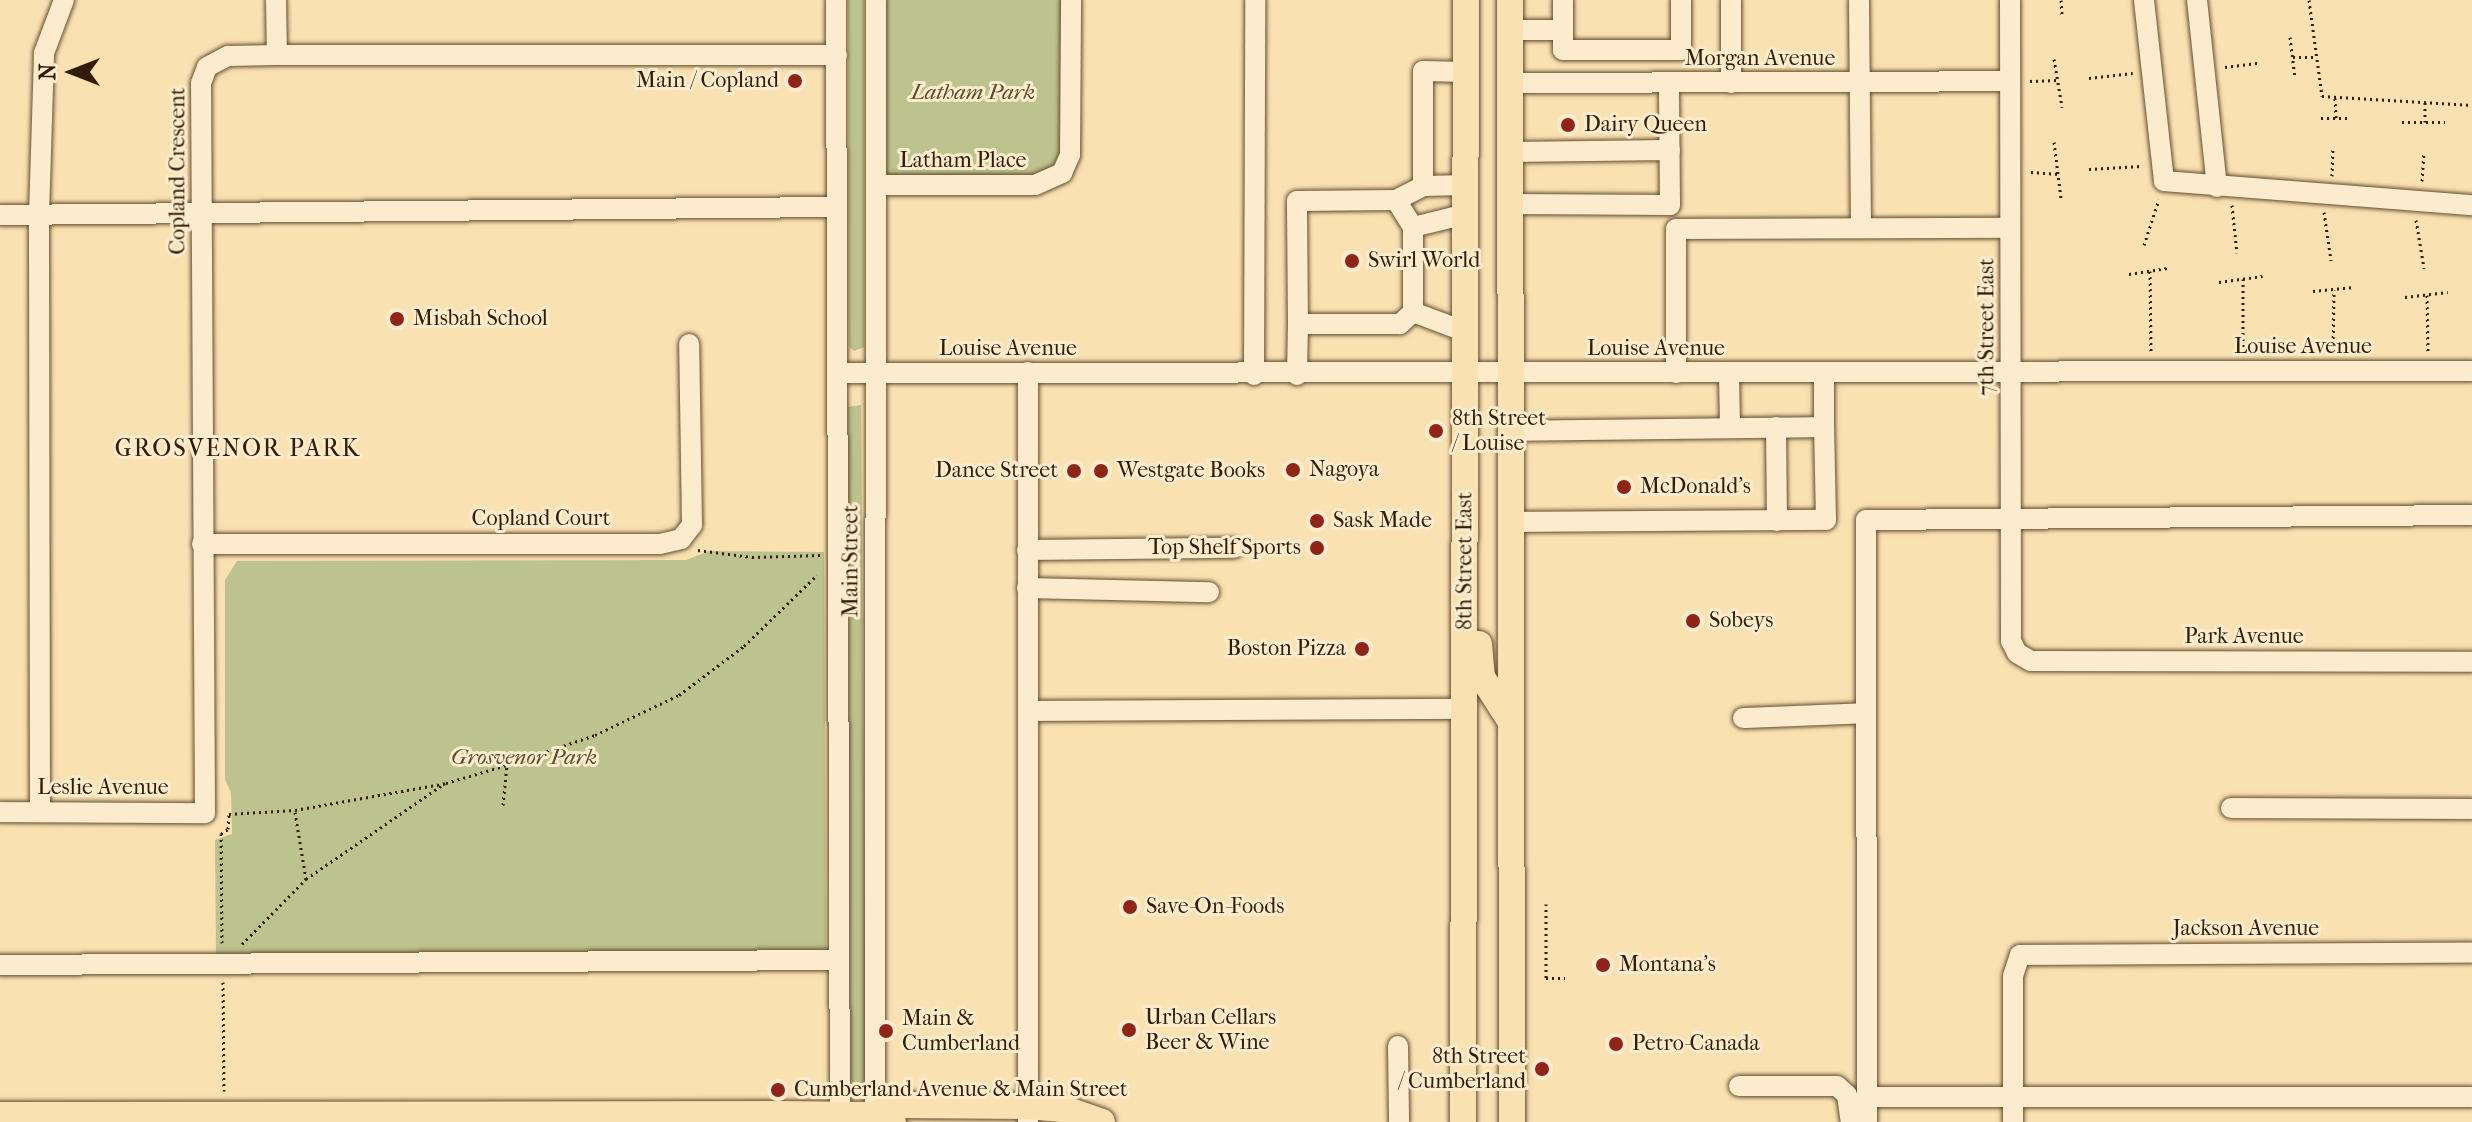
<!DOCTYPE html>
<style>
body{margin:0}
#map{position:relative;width:2472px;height:1122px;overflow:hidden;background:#fae1b2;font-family:"IM FELL French Canon",serif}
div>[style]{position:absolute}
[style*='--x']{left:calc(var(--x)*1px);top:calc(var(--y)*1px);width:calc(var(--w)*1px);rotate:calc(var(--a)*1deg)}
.green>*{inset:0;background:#bcc38e}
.path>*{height:3px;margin-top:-1.5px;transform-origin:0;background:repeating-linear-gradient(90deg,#321c02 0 2px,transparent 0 6px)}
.roads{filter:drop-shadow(0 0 2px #644d2e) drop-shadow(0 0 2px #644d2e)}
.minor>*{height:20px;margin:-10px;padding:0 10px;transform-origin:10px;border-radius:10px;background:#fceccd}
.major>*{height:26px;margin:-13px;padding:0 13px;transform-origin:13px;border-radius:13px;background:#fae1b2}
.dots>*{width:22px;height:22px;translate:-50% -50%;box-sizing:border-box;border:4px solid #fceccd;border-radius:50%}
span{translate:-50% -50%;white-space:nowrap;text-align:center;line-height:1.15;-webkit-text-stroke:6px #fceccd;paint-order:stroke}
.street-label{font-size:22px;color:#321c02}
.poi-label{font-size:22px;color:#321c02}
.right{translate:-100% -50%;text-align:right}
.left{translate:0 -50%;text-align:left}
.park-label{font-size:22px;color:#5b4e2c;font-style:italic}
.neighbourhood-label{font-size:24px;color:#321c02;letter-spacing:2px}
.north{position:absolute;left:32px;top:32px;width:80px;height:80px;-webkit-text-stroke:6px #fceccd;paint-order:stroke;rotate:270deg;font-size:22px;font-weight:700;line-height:32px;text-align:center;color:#321c02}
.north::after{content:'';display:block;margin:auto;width:28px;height:36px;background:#321c02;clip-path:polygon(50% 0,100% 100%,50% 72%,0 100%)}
</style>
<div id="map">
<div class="green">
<i style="clip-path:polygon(848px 0,864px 0,864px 347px,854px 351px,849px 347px)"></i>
<i style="clip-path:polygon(876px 0,1071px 0,1070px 155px,1050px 182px,877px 185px)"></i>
<i style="clip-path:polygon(861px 405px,866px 1082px,863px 1086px,850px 1081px,848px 407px)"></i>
<i style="clip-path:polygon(709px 551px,824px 552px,826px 955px,216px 958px,215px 840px,232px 834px,231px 793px,225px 779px,225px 580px,237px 561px,686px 560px)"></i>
</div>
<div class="path">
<i style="--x:2061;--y:0;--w:15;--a:86"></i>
<i style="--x:2309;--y:0;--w:97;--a:82.3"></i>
<i style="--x:2322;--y:96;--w:150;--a:3.4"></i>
<i style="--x:2290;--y:37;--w:41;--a:83"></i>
<i style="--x:2293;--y:57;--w:24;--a:0"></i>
<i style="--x:2054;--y:59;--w:49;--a:80.5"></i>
<i style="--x:2225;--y:67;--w:34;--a:-7"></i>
<i style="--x:2089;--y:78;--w:44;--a:-6.5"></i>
<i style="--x:2030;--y:81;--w:28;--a:-2"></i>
<i style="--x:2335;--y:98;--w:20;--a:87"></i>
<i style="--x:2321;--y:118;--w:28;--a:0"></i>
<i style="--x:2402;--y:122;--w:43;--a:0"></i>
<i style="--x:2425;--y:122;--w:20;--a:-90"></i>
<i style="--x:2054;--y:142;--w:56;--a:82.9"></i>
<i style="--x:2089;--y:169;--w:52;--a:-3.3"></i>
<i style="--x:2031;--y:172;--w:27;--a:4"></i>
<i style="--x:2332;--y:176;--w:28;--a:-88"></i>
<i style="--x:2422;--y:181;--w:29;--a:-86"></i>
<i style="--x:2232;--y:205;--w:48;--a:84.1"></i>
<i style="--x:2324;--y:212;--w:49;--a:81.7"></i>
<i style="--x:2416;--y:220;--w:49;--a:80.5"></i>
<i style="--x:2144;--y:245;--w:48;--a:-71.9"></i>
<i style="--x:2150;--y:271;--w:80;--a:89.3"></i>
<i style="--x:2129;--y:274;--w:39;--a:-9"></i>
<i style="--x:2243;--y:279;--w:72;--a:90"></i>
<i style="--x:2219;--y:282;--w:44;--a:-7.8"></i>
<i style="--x:2313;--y:291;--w:41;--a:-5.6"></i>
<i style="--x:2427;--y:295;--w:56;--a:89"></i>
<i style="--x:2405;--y:297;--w:43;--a:-6.6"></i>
<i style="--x:2333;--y:350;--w:60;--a:-89"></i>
<i style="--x:698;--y:550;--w:54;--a:7.4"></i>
<i style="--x:752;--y:557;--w:69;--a:-1.7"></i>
<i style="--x:503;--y:805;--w:40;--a:-84.3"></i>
<i style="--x:507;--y:765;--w:93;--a:-18.8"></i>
<i style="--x:595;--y:735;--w:93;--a:-25.5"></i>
<i style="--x:679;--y:695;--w:81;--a:-37"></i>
<i style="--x:744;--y:646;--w:102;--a:-44.2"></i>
<i style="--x:295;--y:812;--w:68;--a:80.7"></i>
<i style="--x:1546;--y:904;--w:74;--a:90"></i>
<i style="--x:1546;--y:978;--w:19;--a:0"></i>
<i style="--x:222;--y:943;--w:109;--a:-90.5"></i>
<i style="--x:221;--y:834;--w:9;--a:-36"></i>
<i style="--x:228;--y:829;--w:15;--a:-86"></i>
<i style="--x:229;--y:814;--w:66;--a:-3.5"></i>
<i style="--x:295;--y:810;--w:153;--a:-10.1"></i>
<i style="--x:446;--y:783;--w:64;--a:-16.4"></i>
<i style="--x:242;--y:944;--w:91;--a:-45.4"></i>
<i style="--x:306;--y:879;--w:169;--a:-34.6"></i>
<i style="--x:223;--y:982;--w:109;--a:89.5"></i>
</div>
<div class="roads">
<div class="minor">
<i style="--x:276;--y:0;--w:55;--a:89"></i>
<i style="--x:836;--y:0;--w:1122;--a:89.8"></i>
<i style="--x:1563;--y:0;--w:50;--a:90"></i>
<i style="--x:1563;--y:50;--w:118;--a:0"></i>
<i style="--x:1681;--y:50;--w:50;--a:-90"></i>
<i style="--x:1859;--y:0;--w:227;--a:89.5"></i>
<i style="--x:2010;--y:0;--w:641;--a:89.91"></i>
<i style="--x:2011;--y:641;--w:13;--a:63"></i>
<i style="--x:2017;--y:653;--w:16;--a:30"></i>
<i style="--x:2031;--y:661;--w:441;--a:0.1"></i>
<i style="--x:2144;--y:0;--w:182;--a:83.7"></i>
<i style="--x:2164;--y:181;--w:309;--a:4.5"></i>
<i style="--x:2197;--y:0;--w:188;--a:83.9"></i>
<i style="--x:1510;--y:30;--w:53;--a:0"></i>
<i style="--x:1510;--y:83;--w:499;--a:-0.2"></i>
<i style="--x:1731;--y:83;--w:83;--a:-90"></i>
<i style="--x:1510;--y:152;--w:160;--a:-0.7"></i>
<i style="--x:877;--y:185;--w:158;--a:0"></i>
<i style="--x:1035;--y:185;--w:30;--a:-24"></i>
<i style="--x:1062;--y:173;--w:20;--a:-66"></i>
<i style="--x:1070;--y:155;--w:155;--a:-89.6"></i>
<i style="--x:1423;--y:186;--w:43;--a:-1.3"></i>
<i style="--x:1396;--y:200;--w:30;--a:-27"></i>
<i style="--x:1423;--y:186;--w:115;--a:-90"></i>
<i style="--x:1423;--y:71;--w:43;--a:1.3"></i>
<i style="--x:1510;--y:204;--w:160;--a:0.4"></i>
<i style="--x:1670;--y:205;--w:122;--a:-90.5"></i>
<i style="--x:1466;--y:214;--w:55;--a:166.2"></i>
<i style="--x:1413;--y:227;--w:85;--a:90"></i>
<i style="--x:1413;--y:312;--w:57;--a:20.7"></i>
<i style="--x:0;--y:215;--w:837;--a:-0.55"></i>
<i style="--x:1413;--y:312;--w:18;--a:137"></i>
<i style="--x:1400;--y:324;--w:102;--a:180"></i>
<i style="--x:1298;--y:324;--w:123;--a:-90.5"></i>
<i style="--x:1297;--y:201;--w:99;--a:-0.6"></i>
<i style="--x:1396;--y:200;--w:32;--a:58"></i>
<i style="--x:1028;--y:372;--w:750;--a:90"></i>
<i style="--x:839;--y:373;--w:1633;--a:-0.07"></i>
<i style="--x:1676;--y:373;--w:144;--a:-90"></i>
<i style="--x:1676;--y:229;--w:334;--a:-0.2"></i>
<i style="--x:1729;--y:374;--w:54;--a:88.9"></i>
<i style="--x:1254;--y:375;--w:375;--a:-89.8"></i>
<i style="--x:1297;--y:375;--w:51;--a:-88.9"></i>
<i style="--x:1776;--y:427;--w:94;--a:89.4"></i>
<i style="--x:1510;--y:431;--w:314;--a:-0.7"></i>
<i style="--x:1824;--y:427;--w:53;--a:-90"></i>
<i style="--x:1510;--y:522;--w:316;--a:-0.4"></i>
<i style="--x:1826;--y:520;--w:93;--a:-91.2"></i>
<i style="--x:202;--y:544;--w:458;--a:0"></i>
<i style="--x:660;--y:544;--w:22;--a:-13"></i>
<i style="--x:681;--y:539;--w:18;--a:-52"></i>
<i style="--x:692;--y:525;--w:181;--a:-90.9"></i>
<i style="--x:1027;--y:550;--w:207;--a:-0.6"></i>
<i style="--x:1027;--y:588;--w:182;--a:1.3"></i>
<i style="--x:1028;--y:711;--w:437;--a:-0.3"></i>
<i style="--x:1743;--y:718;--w:123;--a:-2.3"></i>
<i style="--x:2231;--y:808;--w:241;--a:0.2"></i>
<i style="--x:40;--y:811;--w:596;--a:-90.1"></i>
<i style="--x:39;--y:215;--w:162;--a:-88.2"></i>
<i style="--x:44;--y:53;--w:57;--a:-69.3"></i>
<i style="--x:0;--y:812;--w:205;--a:0.3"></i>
<i style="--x:205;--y:813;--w:730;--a:-90.31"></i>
<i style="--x:201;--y:83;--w:17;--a:-69"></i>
<i style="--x:207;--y:67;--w:24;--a:-28"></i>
<i style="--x:228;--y:56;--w:49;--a:-1.2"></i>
<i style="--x:277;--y:55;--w:560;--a:0"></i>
<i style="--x:0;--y:965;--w:839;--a:-0.34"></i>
<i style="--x:1398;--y:1046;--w:76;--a:89.2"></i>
<i style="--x:1739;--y:1086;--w:98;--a:0"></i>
<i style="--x:1837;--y:1086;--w:13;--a:42"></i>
<i style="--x:1847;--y:1095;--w:27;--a:82"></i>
<i style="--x:1867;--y:1097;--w:605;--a:0"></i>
<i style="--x:875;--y:1122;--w:1122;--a:-89.95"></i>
<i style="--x:1867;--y:1122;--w:602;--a:-90.1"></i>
<i style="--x:1866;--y:520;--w:606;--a:-0.47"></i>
<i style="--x:2013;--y:1122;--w:146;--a:-90"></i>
<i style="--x:2013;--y:976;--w:22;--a:-72"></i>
<i style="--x:2020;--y:955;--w:452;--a:-0.3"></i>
</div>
<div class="major">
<i style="--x:1510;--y:0;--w:1122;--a:89.9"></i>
<i style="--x:1479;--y:644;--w:33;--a:85"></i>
<i style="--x:1482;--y:677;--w:50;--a:57.3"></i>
<i style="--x:0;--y:1115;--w:778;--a:-0.07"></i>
<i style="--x:778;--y:1114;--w:96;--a:0.6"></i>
<i style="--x:874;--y:1115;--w:20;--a:20"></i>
<i style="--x:874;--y:1115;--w:21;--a:-28"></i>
<i style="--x:893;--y:1105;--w:135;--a:0.4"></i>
<i style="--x:1028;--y:1106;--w:37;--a:5"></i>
<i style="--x:1065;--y:1109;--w:39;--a:19"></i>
<i style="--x:1463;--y:1122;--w:1122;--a:-89.85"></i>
</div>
</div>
<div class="dots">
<i style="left:795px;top:81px;background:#8f2418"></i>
<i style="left:1568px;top:125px;background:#8f2418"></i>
<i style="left:1352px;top:261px;background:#8f2418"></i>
<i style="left:397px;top:319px;background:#8f2418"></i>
<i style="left:1436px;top:431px;background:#8f2418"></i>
<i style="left:1293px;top:470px;background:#8f2418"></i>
<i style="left:1074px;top:471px;background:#8f2418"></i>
<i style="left:1101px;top:471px;background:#8f2418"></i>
<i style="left:1624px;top:487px;background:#8f2418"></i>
<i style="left:1317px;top:521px;background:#8f2418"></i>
<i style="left:1317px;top:548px;background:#8f2418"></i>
<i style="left:1693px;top:621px;background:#8f2418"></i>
<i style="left:1362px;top:649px;background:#8f2418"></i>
<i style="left:1130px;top:907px;background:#8f2418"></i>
<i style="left:1603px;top:965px;background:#8f2418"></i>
<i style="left:1129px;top:1030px;background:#8f2418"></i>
<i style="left:886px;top:1031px;background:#8f2418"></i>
<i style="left:1616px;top:1044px;background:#8f2418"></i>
<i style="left:1542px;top:1069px;background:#8f2418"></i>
<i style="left:778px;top:1090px;background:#8f2418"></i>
</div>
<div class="street-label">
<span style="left:1760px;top:59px">Morgan Avenue</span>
<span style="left:963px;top:161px">Latham Place</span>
<span style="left:178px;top:171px;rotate:-90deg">Copland Crescent</span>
<span style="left:1987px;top:327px;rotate:-90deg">7th Street East</span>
<span style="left:2303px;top:347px">Louise Avenue</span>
<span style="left:1008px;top:349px">Louise Avenue</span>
<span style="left:1656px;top:349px">Louise Avenue</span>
<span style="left:541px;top:519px">Copland Court</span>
<span style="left:851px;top:561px;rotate:-90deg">Main Street</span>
<span style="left:1465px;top:561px;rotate:-90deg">8th Street East</span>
<span style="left:2244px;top:637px">Park Avenue</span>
<span style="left:103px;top:788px">Leslie Avenue</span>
<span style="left:2246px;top:929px">Jackson Avenue</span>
</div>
<div class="poi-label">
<span class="right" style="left:779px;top:81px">Main / Copland</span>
<span class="left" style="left:1584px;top:125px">Dairy Queen</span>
<span class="left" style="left:1368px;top:261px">Swirl World</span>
<span class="left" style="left:413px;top:319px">Misbah School</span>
<span class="left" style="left:1452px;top:431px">8th Street<br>/ Louise</span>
<span class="left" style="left:1309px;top:470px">Nagoya</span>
<span class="right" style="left:1058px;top:471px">Dance Street</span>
<span class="left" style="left:1117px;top:471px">Westgate Books</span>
<span class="left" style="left:1640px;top:487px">McDonald's</span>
<span class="left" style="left:1333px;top:521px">Sask Made</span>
<span class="right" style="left:1301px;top:548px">Top Shelf Sports</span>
<span class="left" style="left:1709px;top:621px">Sobeys</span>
<span class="right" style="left:1346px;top:649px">Boston Pizza</span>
<span class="left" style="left:1146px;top:907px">Save-On-Foods</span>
<span class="left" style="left:1619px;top:965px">Montana's</span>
<span class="left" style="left:1145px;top:1030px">Urban Cellars<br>Beer &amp; Wine</span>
<span class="left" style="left:902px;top:1031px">Main &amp;<br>Cumberland</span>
<span class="left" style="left:1632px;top:1044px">Petro-Canada</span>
<span class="right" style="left:1526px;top:1069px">8th Street<br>/ Cumberland</span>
<span class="left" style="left:794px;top:1090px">Cumberland Avenue &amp; Main Street</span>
</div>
<div class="park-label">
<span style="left:973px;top:93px">Latham Park</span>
<span style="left:524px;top:758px">Grosvenor Park</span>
</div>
<div class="neighbourhood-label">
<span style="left:238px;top:449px">GROSVENOR PARK</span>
</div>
<div class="north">N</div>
</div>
